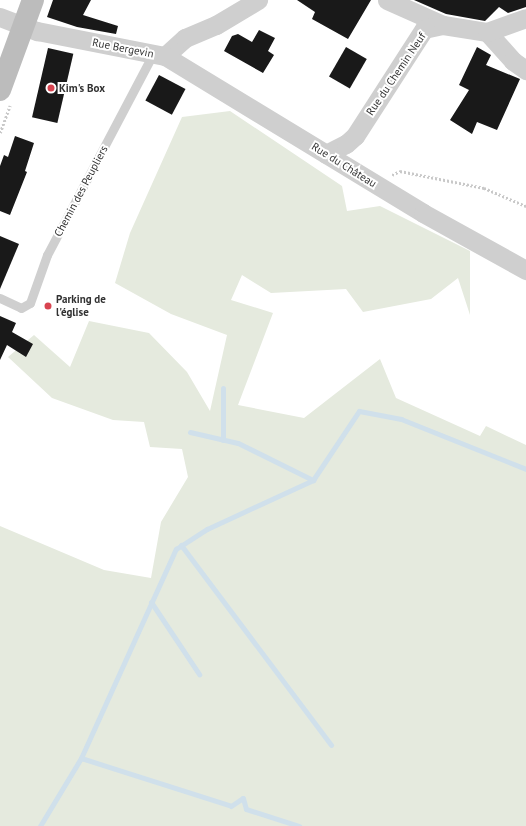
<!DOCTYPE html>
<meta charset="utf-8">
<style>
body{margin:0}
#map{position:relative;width:526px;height:826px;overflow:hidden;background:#fff;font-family:"PT Sans",sans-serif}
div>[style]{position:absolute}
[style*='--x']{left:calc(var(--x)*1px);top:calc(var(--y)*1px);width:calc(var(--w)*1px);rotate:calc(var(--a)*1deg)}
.green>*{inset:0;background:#e5eade}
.stream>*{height:5px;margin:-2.5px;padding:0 2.5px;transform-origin:2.5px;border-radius:2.5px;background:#d0e0eb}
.building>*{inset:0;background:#191919;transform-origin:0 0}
.path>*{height:2.5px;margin-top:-1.25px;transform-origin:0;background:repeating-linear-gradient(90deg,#c9c9c9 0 2px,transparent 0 4px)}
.lane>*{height:9px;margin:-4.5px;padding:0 4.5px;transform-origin:4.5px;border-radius:4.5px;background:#cfcfcf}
.street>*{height:19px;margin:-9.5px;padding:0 9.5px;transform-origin:9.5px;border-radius:9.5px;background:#cfcfcf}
.secondary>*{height:22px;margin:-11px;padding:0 11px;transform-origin:11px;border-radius:11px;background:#bcbcbc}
.dots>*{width:11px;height:11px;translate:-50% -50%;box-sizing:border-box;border:2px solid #fff;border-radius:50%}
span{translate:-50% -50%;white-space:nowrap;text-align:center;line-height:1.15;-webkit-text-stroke:4px #fff;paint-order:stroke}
.street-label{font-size:11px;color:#323232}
.poi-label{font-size:11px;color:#323232;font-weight:700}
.left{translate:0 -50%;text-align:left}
</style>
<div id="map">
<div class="green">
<i style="clip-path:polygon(230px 111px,342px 186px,347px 211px,380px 206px,470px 251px,470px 315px,458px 278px,431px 299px,363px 312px,346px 289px,271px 293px,242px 275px,231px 300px,273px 313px,238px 405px,304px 418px,380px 359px,396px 398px,480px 436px,486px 426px,526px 445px,526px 826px,0 826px,0 526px,104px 570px,151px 578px,161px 522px,188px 477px,182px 449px,150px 447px,144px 422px,113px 420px,52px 398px,8px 357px,34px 335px,70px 367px,89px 321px,149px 333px,187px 372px,210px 411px,227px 335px,171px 314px,115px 283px,130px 233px,182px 117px)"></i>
</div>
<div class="stream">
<i style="--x:223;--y:388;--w:52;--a:90"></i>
<i style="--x:190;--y:432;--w:49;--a:12.9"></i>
<i style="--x:238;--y:443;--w:84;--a:26.3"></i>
<i style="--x:181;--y:545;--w:250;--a:53.1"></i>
<i style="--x:151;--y:602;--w:87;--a:56.3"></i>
<i style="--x:81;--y:758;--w:157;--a:17.7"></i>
<i style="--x:231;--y:806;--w:14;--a:-34"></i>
<i style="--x:243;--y:798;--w:11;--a:75"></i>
<i style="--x:246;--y:809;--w:56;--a:17.8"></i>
<i style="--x:40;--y:826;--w:79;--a:-58.9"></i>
<i style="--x:81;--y:758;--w:230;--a:-65.6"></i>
<i style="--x:176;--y:549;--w:37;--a:-33"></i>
<i style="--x:207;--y:529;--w:117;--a:-24.8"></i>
<i style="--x:313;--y:480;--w:83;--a:-56.3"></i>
<i style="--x:359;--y:411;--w:43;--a:10.8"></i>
<i style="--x:401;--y:419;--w:135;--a:21.8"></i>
</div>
<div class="building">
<i style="clip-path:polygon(53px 0,91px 0,83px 15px,118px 26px,116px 34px,77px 27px,47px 17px)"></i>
<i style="clip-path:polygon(297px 0,371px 0,348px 39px,312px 19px,315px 12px)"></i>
<i style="clip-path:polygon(414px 0,526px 0,526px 7px,508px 13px,499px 7px,485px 21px,446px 14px)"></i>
<i style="clip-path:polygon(259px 30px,275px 38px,268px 51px,274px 55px,263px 73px,224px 51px,232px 36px,238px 34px,252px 42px)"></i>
<i style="left:346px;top:47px;width:24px;height:34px;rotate:30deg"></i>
<i style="clip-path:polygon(477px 47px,491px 55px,486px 65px,520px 79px,497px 130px,477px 122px,472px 134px,450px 120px,469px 90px,459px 85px)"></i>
<i style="left:48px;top:48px;width:26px;height:71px;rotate:13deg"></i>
<i style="left:159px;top:75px;width:30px;height:29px;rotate:28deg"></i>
<i style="clip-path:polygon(15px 136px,34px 143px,25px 171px,27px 172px,10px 215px,0 211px,0 166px,4px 155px,8px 157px)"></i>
<i style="clip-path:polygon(0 236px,19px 244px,0 289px)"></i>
<i style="clip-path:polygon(0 316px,16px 323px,12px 332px,33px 344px,26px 357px,7px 345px,0 360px)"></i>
</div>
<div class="path">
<i style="--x:0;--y:133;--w:29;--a:-70"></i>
<i style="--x:392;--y:175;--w:9;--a:-27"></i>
<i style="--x:400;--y:171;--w:86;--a:11.4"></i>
<i style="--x:484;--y:188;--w:46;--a:23.2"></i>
</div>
<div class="lane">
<i style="--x:0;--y:298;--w:23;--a:25"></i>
<i style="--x:21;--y:308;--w:10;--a:-29"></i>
<i style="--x:30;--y:303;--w:51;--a:-70.5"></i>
<i style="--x:47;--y:255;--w:227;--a:-62.2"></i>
</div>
<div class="street">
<i style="--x:387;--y:0;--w:61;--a:24.1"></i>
<i style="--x:0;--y:17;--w:40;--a:21"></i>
<i style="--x:37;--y:31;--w:130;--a:11.1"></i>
<i style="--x:165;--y:56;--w:27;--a:-42"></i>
<i style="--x:185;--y:38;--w:34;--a:-23"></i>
<i style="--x:216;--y:25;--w:49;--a:-30.8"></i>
<i style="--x:487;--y:32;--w:39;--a:48"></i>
<i style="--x:513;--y:61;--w:16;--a:35"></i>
<i style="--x:165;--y:56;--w:302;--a:31.3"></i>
<i style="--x:423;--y:213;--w:118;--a:29"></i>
<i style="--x:326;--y:154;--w:22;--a:-27"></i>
<i style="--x:346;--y:144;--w:12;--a:-42"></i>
<i style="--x:355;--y:136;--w:127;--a:-57.2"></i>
<i style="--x:424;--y:29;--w:19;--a:-12"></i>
<i style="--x:443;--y:25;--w:45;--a:9"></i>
<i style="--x:487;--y:32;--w:41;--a:-19.7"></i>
</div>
<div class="secondary">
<i style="--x:0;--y:90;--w:96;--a:-69.9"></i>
</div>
<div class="dots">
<i style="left:51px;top:88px;background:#d84450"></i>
<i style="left:48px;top:306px;background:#d84450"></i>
</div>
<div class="street-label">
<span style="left:123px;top:48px;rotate:11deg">Rue Bergevin</span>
<span style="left:396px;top:74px;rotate:-56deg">Rue du Chemin Neuf</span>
<span style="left:344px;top:165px;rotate:32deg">Rue du Château</span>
<span style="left:81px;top:191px;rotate:-62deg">Chemin des Peupliers</span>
</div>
<div class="poi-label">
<span class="left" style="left:59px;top:88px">Kim's Box</span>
<span class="left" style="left:56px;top:306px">Parking de<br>l'église</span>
</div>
</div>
